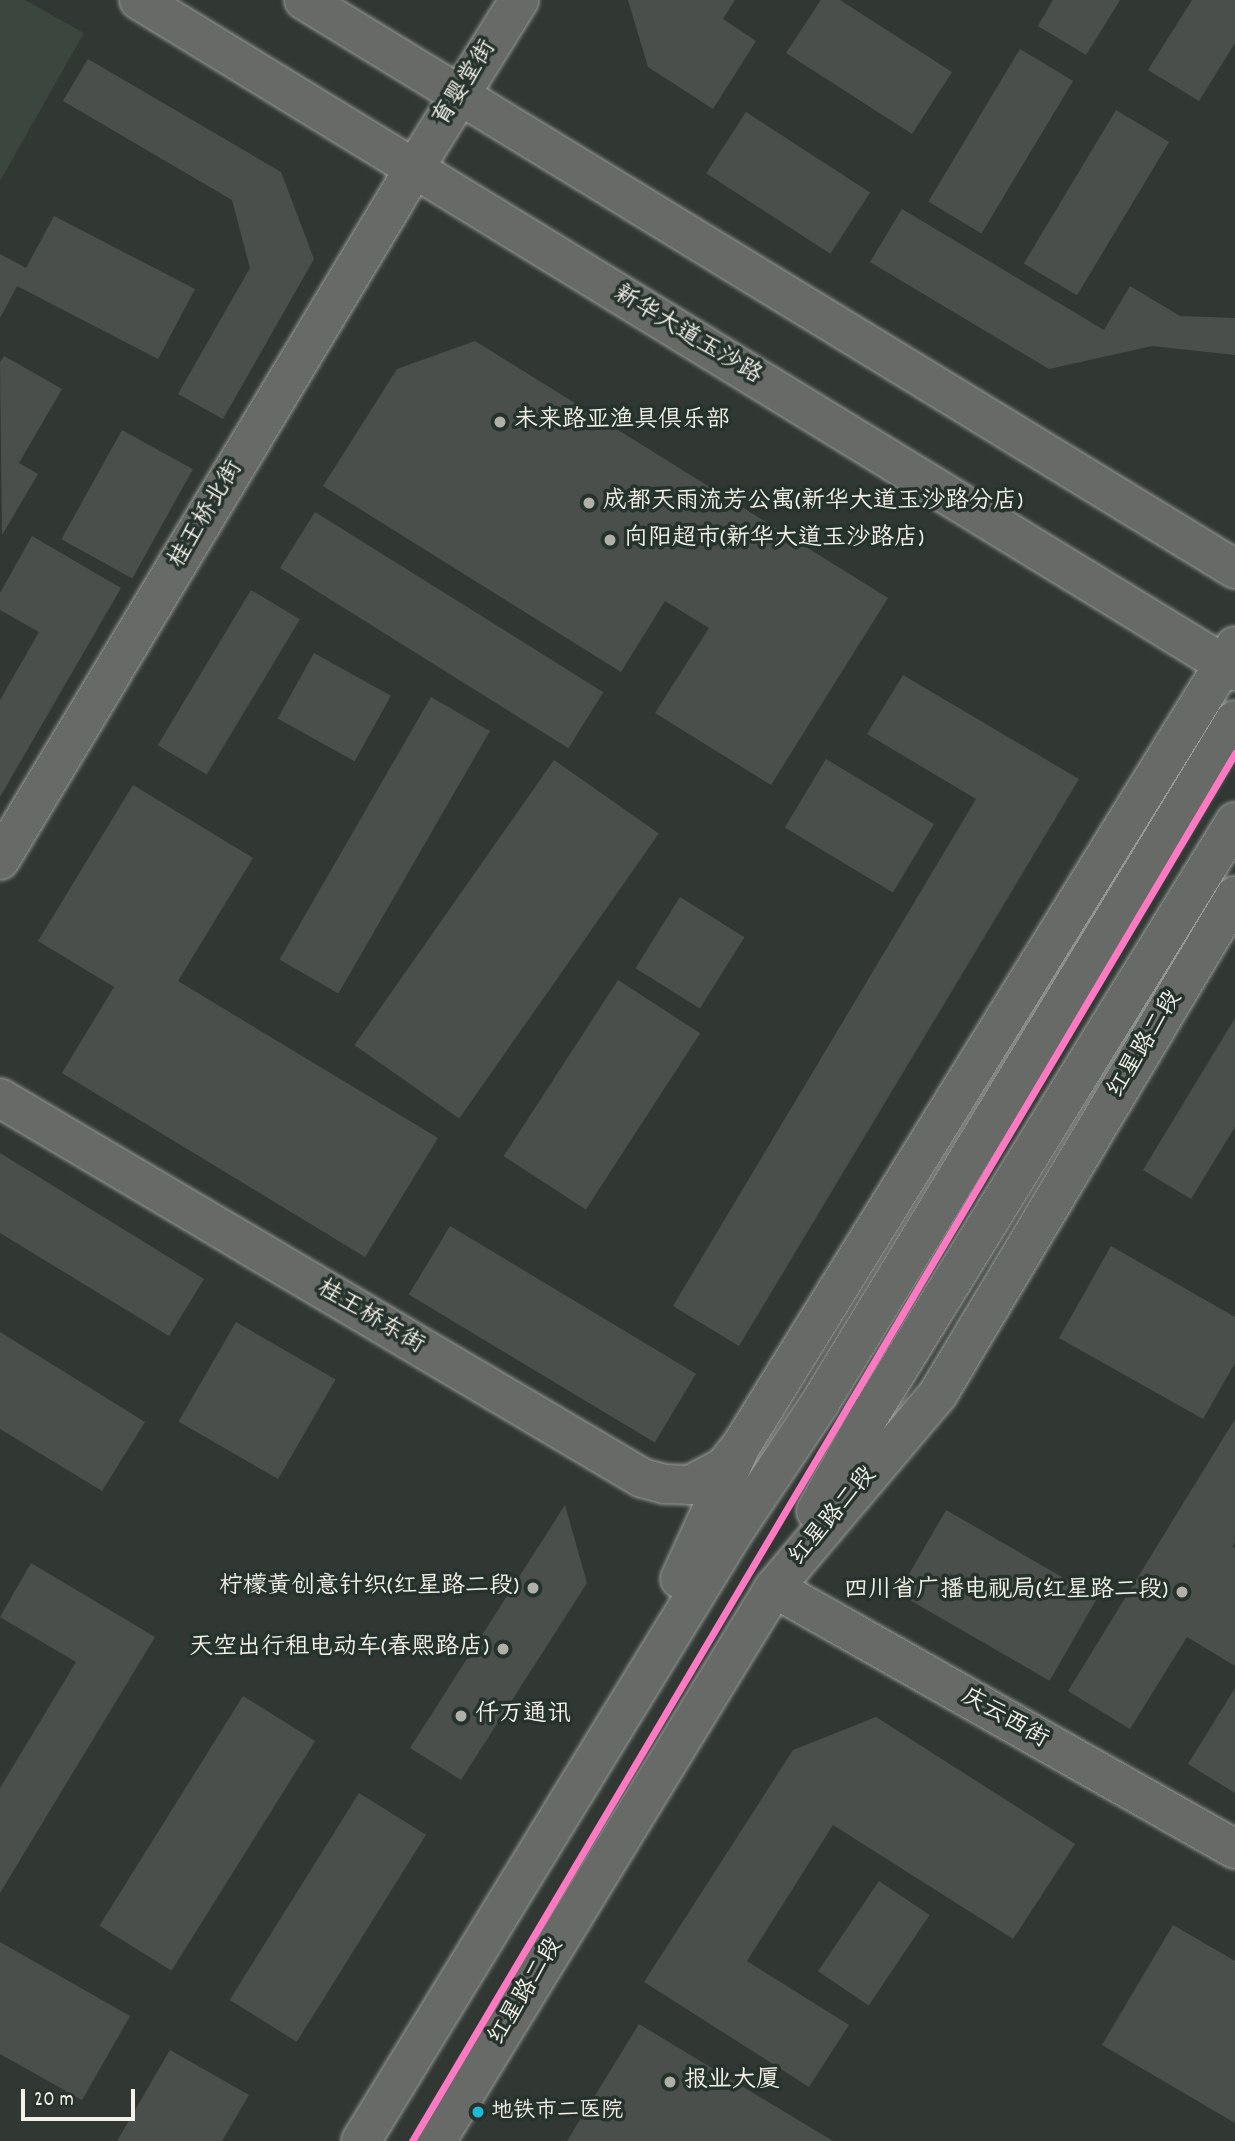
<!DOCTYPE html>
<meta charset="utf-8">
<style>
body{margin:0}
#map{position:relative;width:1235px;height:2141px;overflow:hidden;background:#313834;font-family:Dekko,"LXGW WenKai TC",sans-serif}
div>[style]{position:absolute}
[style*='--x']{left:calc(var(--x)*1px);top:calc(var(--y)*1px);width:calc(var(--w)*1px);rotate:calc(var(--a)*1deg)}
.built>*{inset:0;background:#3b463f}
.building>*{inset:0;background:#4a4f4c;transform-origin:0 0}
.roads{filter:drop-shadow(0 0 2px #9a9d99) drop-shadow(0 0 2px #9a9d99)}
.street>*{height:38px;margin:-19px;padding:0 19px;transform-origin:19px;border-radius:19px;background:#676a66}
.primary>*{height:38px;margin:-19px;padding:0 19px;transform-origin:19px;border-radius:19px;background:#676a66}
.metro-1>*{height:7px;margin:-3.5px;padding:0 3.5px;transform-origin:3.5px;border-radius:3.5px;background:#fd7ac3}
.dots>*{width:19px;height:19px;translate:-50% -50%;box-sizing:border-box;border:4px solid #26332d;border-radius:50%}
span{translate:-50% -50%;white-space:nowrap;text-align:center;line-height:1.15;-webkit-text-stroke:7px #26332d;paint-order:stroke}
.bus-label{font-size:22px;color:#f4f1e8}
.left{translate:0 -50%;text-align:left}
.street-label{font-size:24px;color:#f4f1e8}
.poi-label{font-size:24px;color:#f4f1e8}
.right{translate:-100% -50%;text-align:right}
.scale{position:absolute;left:21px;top:2089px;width:114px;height:32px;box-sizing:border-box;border:4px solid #f4f1e8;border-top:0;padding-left:9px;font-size:21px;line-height:24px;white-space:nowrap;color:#f4f1e8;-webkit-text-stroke:5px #26332d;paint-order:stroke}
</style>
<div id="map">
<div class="built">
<i style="clip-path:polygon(0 0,25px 0,84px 33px,0 181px)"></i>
</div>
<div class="building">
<i style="clip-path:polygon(628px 0,735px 0,723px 19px,756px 41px,713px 109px,648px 67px)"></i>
<i style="clip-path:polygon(821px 0,840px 0,952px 72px,912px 134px,786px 53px)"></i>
<i style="clip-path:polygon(1053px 0,1120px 0,1086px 55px,1038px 26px)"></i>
<i style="clip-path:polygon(1192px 0,1235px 0,1235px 43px,1199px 101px,1148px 70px)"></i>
<i style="left:1020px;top:49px;width:62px;height:178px;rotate:31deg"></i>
<i style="clip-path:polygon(88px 59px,281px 172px,314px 259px,223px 419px,178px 394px,250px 268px,232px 200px,63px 101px)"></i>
<i style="left:1116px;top:110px;width:62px;height:179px;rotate:31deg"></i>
<i style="left:746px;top:112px;width:148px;height:73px;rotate:33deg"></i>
<i style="clip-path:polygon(902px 209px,1104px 330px,1130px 286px,1180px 316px,1235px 318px,1235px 355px,1152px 346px,1049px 369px,870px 262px)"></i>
<i style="clip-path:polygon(54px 216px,195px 289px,158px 359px,17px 286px,0 318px,0 254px,26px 268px)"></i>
<i style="clip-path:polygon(475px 341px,888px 598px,771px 785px,655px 713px,709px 628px,665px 601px,621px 672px,323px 486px,397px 369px)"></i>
<i style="clip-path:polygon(4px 356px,62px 389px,19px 463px,38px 474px,2px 535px,0 362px)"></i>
<i style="left:122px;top:430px;width:81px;height:125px;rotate:29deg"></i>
<i style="left:315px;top:512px;width:340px;height:66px;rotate:32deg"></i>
<i style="clip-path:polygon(32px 536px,121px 588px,0 797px,0 700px,39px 632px,0 610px,0 593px)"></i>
<i style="left:251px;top:590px;width:57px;height:181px;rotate:31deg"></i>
<i style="left:314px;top:653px;width:88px;height:75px;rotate:29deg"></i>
<i style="clip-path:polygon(903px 675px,1079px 779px,739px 1346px,673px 1306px,976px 799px,867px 734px)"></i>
<i style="left:431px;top:697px;width:68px;height:303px;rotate:30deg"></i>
<i style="left:826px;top:759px;width:126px;height:80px;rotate:31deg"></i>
<i style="left:554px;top:760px;width:128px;height:348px;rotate:35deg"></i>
<i style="clip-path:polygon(133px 785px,253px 858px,178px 981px,438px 1138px,365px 1257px,62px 1073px,114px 987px,38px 941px)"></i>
<i style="left:680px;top:897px;width:76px;height:84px;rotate:32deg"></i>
<i style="left:618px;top:980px;width:98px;height:210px;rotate:33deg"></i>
<i style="clip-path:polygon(1235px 1018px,1235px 1127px,1191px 1199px,1143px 1170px)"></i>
<i style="clip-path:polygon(0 1153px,204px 1279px,169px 1336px,0 1233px)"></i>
<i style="left:450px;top:1226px;width:287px;height:80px;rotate:31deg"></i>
<i style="clip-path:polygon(1111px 1246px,1235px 1317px,1235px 1363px,1203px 1419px,1059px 1338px)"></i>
<i style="left:236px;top:1322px;width:115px;height:115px;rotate:30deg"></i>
<i style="clip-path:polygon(0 1332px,145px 1422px,102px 1491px,0 1429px)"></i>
<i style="clip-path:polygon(1235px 1419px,1235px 1542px,1232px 1547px,1235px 1548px,1235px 1666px,1187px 1637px,1130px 1729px,1068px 1691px)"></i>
<i style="clip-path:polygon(565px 1505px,587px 1583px,461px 1780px,410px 1748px)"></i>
<i style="left:946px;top:1510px;width:175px;height:96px;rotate:30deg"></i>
<i style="clip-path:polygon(31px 1563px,155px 1637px,0 1893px,0 1788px,76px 1662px,0 1617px)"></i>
<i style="clip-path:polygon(1235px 1688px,1235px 1793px,1188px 1764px)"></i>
<i style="left:243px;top:1696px;width:85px;height:271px;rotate:32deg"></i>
<i style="clip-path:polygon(876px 1717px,1075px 1844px,1013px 1939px,833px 1825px,747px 1961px,849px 2025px,809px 2087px,644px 1982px,793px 1750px)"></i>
<i style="left:359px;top:1793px;width:79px;height:244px;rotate:32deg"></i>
<i style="left:879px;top:1881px;width:61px;height:109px;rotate:34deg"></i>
<i style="clip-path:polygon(1173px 1925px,1235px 1961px,1235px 2123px,1102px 2045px)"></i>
<i style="clip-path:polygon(0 1942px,130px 2016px,82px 2100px,0 2054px)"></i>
<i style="clip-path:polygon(639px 2024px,833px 2141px,567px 2141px)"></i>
<i style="clip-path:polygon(170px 2050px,249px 2095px,222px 2141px,117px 2141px)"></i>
</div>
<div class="roads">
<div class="street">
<i style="--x:0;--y:860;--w:806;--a:-59.07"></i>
<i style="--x:414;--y:169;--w:199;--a:-58.1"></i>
<i style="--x:0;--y:1098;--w:746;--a:30.62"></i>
<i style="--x:642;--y:1478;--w:24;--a:15"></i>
<i style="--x:665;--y:1484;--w:25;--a:2"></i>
<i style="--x:690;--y:1485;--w:38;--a:-28"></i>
<i style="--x:724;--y:1467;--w:27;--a:-51"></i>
<i style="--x:774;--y:1588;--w:530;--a:29.52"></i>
</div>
<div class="primary">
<i style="--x:139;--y:0;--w:1285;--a:31.48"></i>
<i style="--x:304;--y:0;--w:1091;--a:31.43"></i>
<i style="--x:816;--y:1511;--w:107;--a:-60.8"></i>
<i style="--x:868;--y:1418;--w:700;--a:-58.38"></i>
<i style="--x:680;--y:1579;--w:146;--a:-65.4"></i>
<i style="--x:741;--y:1446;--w:940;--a:-58.3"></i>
<i style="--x:361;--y:2141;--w:713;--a:-58.54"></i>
<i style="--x:733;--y:1533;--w:156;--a:-56.2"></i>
<i style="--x:820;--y:1403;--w:799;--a:-58.72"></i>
<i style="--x:436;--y:2141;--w:648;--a:-58.57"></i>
<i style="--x:774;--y:1588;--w:254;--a:-49.8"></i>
<i style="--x:938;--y:1394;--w:580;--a:-59.19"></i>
</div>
</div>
<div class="metro-1">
<i style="--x:412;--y:2141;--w:1614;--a:-59.33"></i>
</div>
<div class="dots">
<i style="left:500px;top:422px;background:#b0b0a9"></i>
<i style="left:589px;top:503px;background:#b0b0a9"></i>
<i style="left:610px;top:540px;background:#b0b0a9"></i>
<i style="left:533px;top:1588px;background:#b0b0a9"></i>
<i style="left:1182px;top:1592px;background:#b0b0a9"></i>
<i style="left:503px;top:1649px;background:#b0b0a9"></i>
<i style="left:461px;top:1716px;background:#b0b0a9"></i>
<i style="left:670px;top:2082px;background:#b0b0a9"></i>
<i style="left:478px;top:2112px;background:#20b9da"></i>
</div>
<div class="bus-label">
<span class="left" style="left:491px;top:2112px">地铁市二医院</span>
</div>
<div class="street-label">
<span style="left:466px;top:84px;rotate:-58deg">育婴堂街</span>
<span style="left:687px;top:336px;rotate:31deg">新华大道玉沙路</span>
<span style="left:207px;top:515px;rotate:-59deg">桂王桥北街</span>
<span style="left:1146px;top:1045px;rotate:-59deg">红星路二段</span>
<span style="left:370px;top:1318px;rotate:31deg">桂王桥东街</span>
<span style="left:834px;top:1517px;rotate:-50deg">红星路二段</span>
<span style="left:1004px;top:1719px;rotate:30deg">庆云西街</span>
<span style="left:527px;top:1992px;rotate:-59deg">红星路二段</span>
</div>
<div class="poi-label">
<span class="left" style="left:514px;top:422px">未来路亚渔具俱乐部</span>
<span class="left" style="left:603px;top:503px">成都天雨流芳公寓(新华大道玉沙路分店)</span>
<span class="left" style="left:624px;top:540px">向阳超市(新华大道玉沙路店)</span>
<span class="right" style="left:519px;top:1588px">柠檬黄创意针织(红星路二段)</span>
<span class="right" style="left:1168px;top:1592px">四川省广播电视局(红星路二段)</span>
<span class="right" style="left:489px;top:1649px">天空出行租电动车(春熙路店)</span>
<span class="left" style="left:475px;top:1716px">仟万通讯</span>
<span class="left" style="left:684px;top:2082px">报业大厦</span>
</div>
<div class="scale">20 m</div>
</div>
